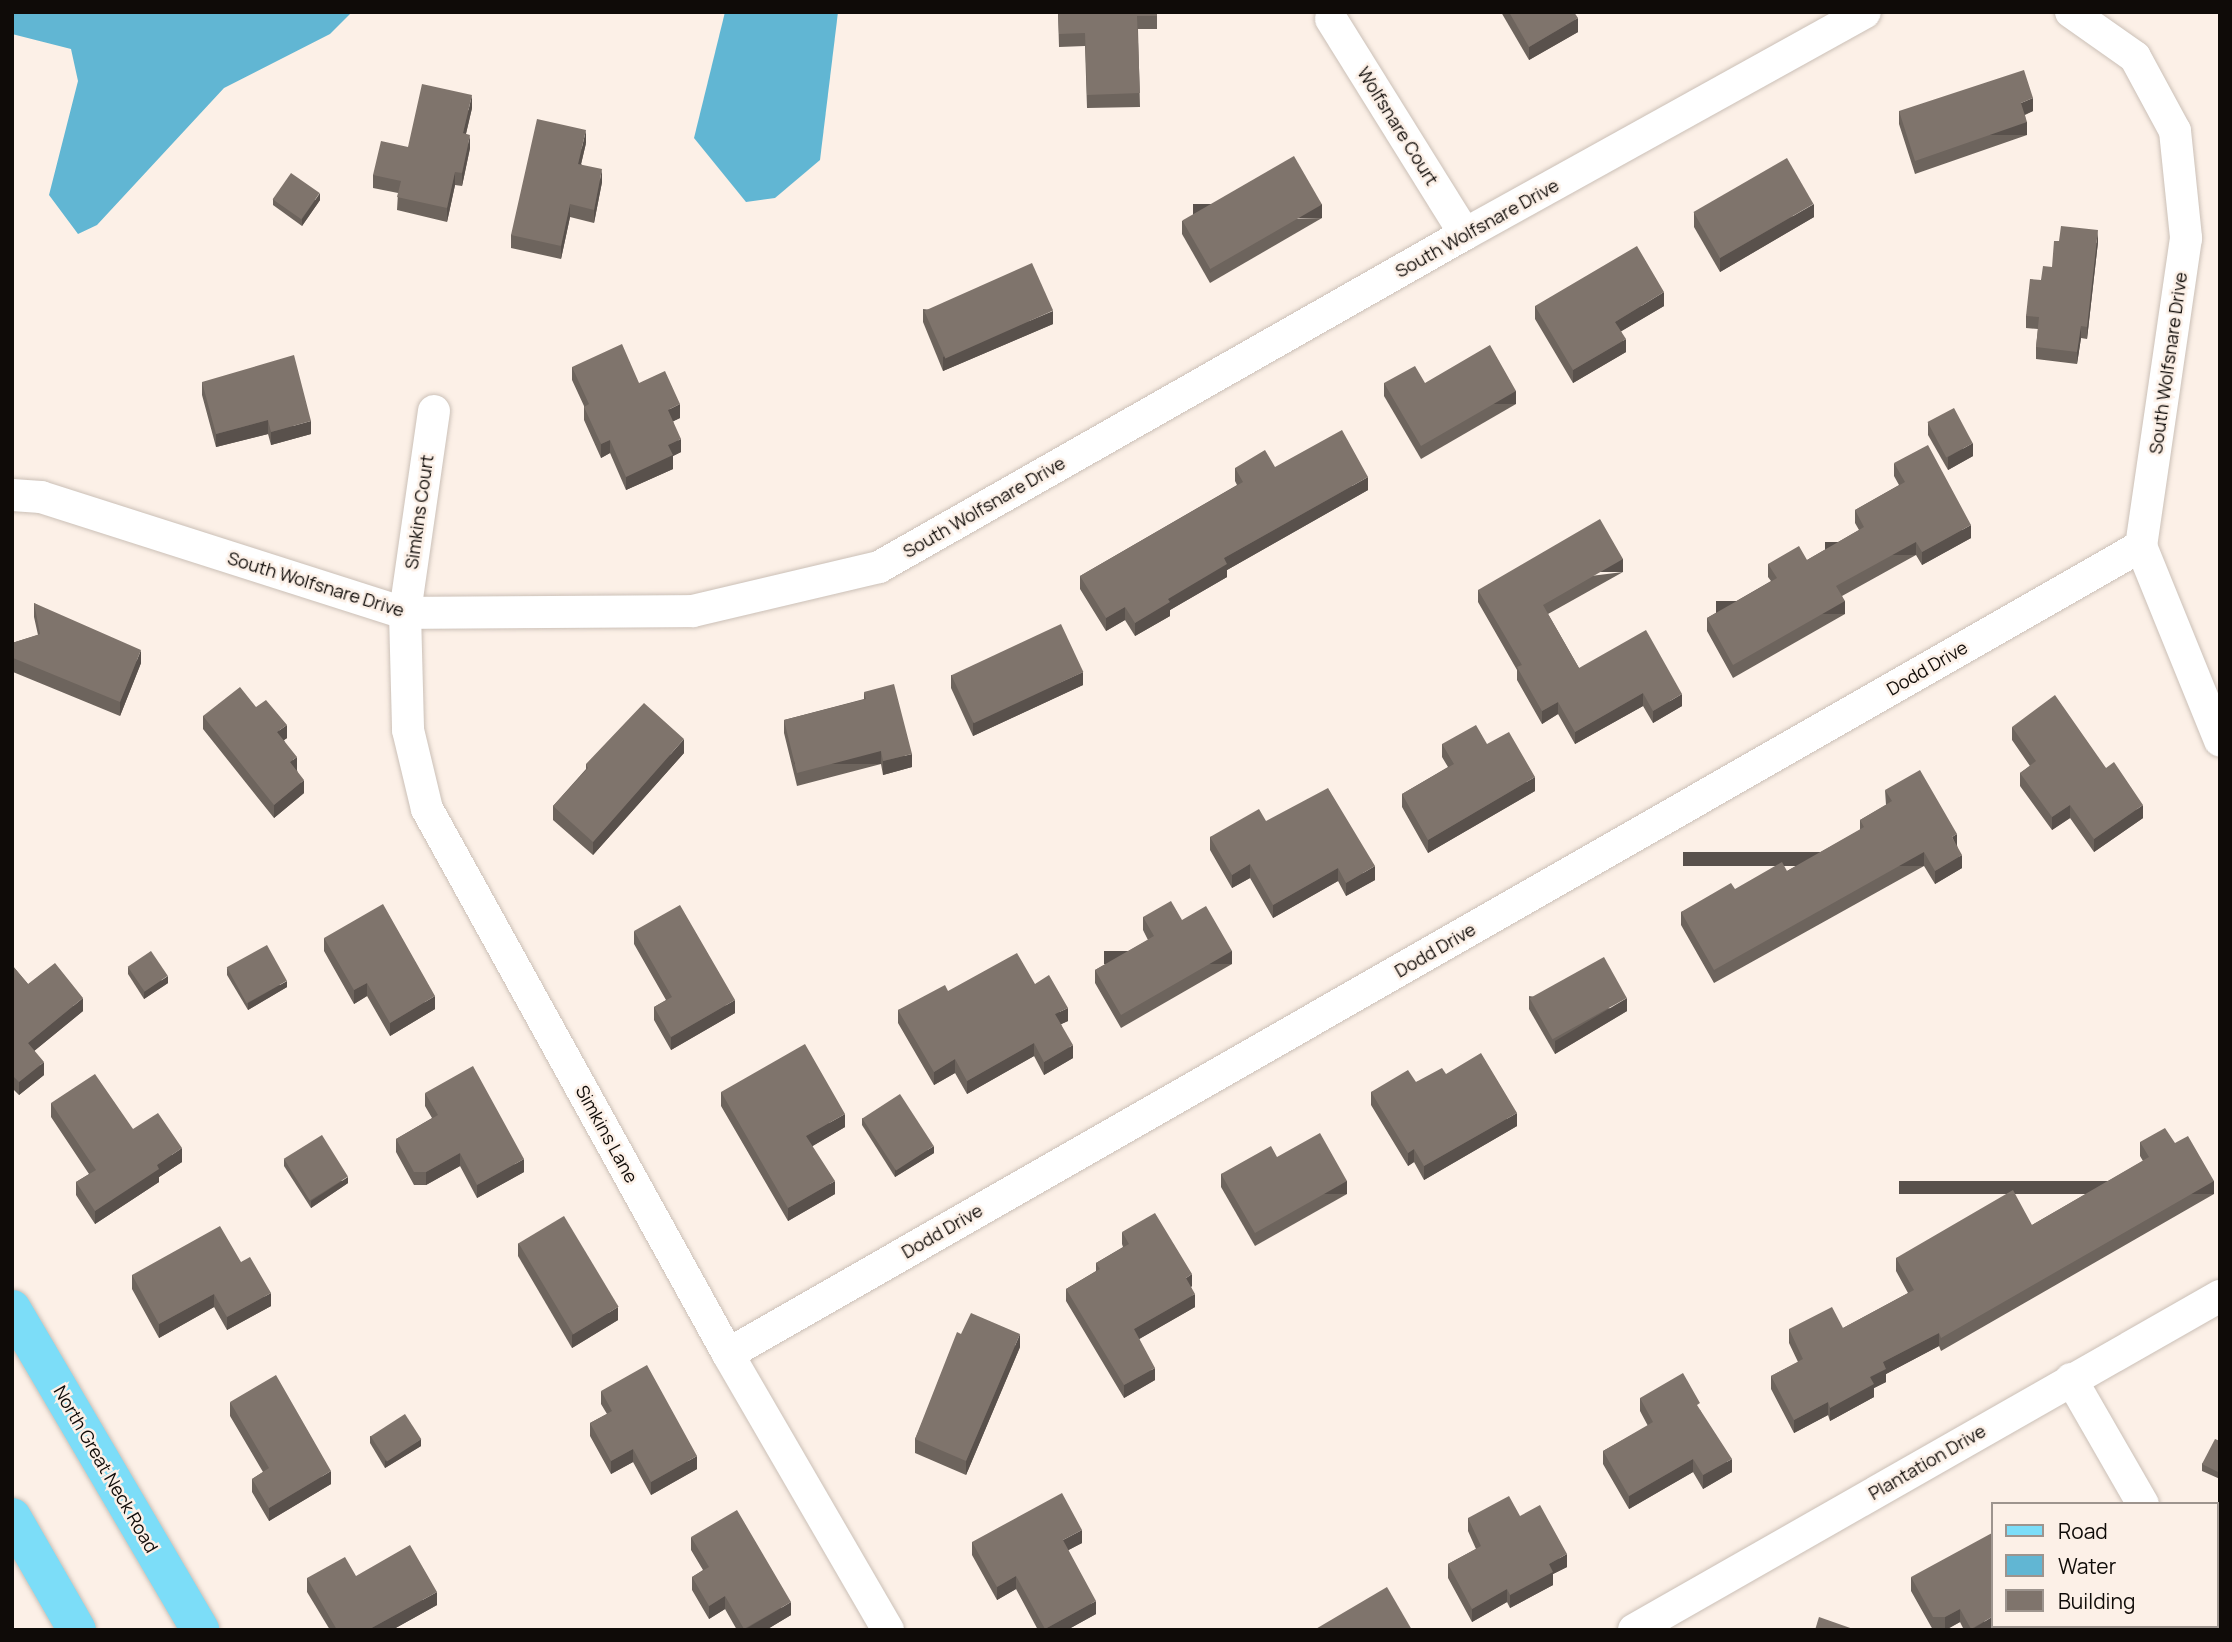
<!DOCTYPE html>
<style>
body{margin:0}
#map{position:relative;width:2232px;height:1642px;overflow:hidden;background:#fcf0e7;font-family:Manrope,sans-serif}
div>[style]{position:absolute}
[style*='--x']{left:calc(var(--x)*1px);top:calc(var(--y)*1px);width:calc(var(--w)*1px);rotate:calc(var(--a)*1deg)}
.water>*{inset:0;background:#61b6d3}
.roads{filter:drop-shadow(0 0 2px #cbc0b7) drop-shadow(0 0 2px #cbc0b7)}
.minor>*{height:32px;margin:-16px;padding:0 16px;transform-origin:16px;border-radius:16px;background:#fff}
.primary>*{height:38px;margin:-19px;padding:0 19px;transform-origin:19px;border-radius:19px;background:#7cddf8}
.wall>*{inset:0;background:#6d645d}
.shaded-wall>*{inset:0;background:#59514c;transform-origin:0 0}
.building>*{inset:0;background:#7f746c;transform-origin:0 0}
span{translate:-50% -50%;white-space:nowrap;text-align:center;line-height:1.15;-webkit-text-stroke:5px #fcf0e7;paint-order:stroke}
.street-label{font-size:18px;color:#0f0b08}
.frame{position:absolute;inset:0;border:14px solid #0f0b08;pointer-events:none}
.legend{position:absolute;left:1991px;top:1502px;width:228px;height:126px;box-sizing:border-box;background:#fcf0e7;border:2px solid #9d948e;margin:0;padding:9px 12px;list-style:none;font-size:21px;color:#0f0b08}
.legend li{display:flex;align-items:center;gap:14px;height:35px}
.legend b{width:35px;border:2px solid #9d948e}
</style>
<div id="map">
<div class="water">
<i style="clip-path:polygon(12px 12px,352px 12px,330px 34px,224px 88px,97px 225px,78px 234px,49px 195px,78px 81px,71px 49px,12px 34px)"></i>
<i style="clip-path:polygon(725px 12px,838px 12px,820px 160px,775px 198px,746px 202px,694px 138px)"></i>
</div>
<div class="roads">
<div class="minor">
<i style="--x:2071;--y:12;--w:78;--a:35.1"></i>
<i style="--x:2135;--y:57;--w:84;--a:61.6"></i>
<i style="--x:2175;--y:131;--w:108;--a:84.1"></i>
<i style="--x:2186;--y:238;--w:311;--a:98.3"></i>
<i style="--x:2141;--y:546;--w:210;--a:67.9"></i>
<i style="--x:1331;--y:19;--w:253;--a:58.1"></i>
<i style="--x:434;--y:411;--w:204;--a:98.2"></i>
<i style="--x:405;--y:613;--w:117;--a:88.5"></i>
<i style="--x:408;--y:730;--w:81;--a:76.5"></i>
<i style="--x:427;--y:809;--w:623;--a:61.09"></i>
<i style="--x:728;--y:1354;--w:319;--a:59.9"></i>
<i style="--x:12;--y:495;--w:29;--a:4"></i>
<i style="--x:41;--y:497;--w:382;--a:17.7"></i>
<i style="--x:405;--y:613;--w:288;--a:-0.4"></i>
<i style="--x:693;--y:611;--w:191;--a:-13.3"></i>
<i style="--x:879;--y:567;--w:674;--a:-29.61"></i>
<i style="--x:1465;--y:234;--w:457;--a:-29"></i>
<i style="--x:728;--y:1354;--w:1628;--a:-29.76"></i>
<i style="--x:2071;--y:1379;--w:144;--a:60.1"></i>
<i style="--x:2215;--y:1626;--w:4;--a:63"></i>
<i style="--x:1634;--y:1630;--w:675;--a:-29.68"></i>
</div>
<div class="primary">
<i style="--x:12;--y:1309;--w:372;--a:59.6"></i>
<i style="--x:12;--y:1517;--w:130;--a:60.1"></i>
</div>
</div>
<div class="wall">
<i style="clip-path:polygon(1058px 12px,1157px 12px,1157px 29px,1138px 29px,1140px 107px,1087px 108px,1085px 46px,1059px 47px)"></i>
<i style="clip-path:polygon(1501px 12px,1574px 12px,1578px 32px,1529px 60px)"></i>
<i style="clip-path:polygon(472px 108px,466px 134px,470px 148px,462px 186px,455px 185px,447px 222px,397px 210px,398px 193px,373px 188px,373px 175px,408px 147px)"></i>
<i style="clip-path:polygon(1899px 111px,2033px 111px,2025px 115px,2027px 135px,1915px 174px,1899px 124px)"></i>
<i style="clip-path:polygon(586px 143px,581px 164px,602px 182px,594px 223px,570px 217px,561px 259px,511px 248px,511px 235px)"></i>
<i style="clip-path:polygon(273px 199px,320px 200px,302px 226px,273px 205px)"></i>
<i style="clip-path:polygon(1694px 213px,1814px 217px,1720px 272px,1694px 227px)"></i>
<i style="clip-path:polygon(1322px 218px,1210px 283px,1182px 234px,1182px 221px)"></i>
<i style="clip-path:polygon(2098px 242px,2087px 339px,2081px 338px,2077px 364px,2036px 359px,2036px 347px,2038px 329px,2026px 328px,2026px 316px,2041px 280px,2052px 267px)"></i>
<i style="clip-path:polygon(1535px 306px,1664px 306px,1621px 331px,1626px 352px,1573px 383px,1535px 319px)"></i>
<i style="clip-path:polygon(923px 309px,1053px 324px,943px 371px,923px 322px)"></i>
<i style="clip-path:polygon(572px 367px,639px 383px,680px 418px,673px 421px,681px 452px,673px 456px,673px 469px,626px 490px,610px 453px,601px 458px,584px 420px,584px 406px,572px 380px)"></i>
<i style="clip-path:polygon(202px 382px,311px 434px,271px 445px,268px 434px,216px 447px,202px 395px)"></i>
<i style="clip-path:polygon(1384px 383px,1425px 383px,1516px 404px,1421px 459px,1384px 396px)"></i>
<i style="clip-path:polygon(1928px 422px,1973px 456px,1948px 470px,1928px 435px)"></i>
<i style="clip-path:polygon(1894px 463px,1971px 538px,1922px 565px,1916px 555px,1842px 596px,1845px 614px,1733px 678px,1707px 631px,1707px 618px,1771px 581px,1768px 577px,1768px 564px,1807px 560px,1859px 530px,1855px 523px,1855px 510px,1899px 485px,1894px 476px)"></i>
<i style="clip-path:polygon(1275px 467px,1368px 490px,1227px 570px,1227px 577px,1170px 610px,1170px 616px,1135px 636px,1125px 620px,1106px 631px,1080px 589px,1080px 576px,1237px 485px,1235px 481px,1235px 468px)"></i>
<i style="clip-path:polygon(1623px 572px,1548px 614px,1579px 668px,1682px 706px,1653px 723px,1643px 706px,1575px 744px,1558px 714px,1542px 724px,1517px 680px,1517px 670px,1478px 602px,1478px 590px)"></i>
<i style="clip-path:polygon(34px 603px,141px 663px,120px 716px,13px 672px,12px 672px,12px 643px,38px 635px,34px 617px)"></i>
<i style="clip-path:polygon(951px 675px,1083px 685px,973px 736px,951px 688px)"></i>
<i style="clip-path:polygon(864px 692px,912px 767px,883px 775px,881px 764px,797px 786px,784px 733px,784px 720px,864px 699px)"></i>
<i style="clip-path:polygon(256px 707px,287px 738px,284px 740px,297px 770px,304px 793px,274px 818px,203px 729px,203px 716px)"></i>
<i style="clip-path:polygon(2012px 727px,2106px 768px,2143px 818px,2094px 852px,2070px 818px,2052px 830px,2020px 786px,2020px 773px,2030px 766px,2012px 740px)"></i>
<i style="clip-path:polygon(1442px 744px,1487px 744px,1535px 791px,1428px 853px,1402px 807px,1402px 794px,1448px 767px,1442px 757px)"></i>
<i style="clip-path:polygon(684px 753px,593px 855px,553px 820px,553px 806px,586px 769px,586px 764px)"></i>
<i style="clip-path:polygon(1885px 790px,1957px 845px,1962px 868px,1935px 884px,1924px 866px,1714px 983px,1681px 925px,1681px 912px,1787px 871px,1860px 830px,1860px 820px,1886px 805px)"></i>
<i style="clip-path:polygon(1266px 821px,1375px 880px,1346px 896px,1338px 881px,1273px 918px,1250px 878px,1232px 888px,1210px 850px,1210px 837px)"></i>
<i style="clip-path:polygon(1143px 917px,1182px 920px,1232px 964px,1121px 1028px,1095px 983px,1095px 970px,1148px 940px,1143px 930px)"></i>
<i style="clip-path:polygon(634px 931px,735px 1013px,671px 1050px,654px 1020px,654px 1007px,666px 1000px,634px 944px)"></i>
<i style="clip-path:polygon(324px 938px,435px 1009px,390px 1036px,367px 996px,354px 1004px,324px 951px)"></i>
<i style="clip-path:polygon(12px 965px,28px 984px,83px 1011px,34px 1051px,44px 1075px,19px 1095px,12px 1088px)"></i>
<i style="clip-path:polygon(128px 967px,168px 983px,144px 999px,128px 974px)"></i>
<i style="clip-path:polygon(227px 968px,287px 987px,248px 1010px,227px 975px)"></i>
<i style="clip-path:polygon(1035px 984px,1068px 1021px,1061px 1024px,1073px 1058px,1044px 1075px,1034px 1056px,967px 1094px,955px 1073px,934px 1085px,898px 1023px,898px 1010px,948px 991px)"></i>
<i style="clip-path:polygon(1529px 996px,1627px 1011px,1555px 1054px,1529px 1009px)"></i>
<i style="clip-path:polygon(1446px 1074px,1517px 1126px,1424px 1180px,1414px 1162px,1408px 1166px,1371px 1105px,1371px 1092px,1416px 1082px)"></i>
<i style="clip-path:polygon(721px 1092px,845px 1127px,812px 1146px,835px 1194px,788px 1221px,721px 1106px)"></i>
<i style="clip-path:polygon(425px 1093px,524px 1172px,477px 1198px,460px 1166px,426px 1185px,414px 1185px,396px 1152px,396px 1139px,432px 1118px,425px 1106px)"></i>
<i style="clip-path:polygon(51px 1103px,133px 1129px,182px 1162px,159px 1177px,159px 1182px,95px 1224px,76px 1195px,76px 1182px,89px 1174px,51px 1117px)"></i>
<i style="clip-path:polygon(862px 1118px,934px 1153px,895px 1177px,862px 1125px)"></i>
<i style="clip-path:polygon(2140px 1142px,2175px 1143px,2214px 1194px,1941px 1351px,1939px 1346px,1886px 1374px,1886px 1382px,1874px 1388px,1874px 1397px,1830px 1421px,1828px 1415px,1794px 1433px,1771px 1389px,1771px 1376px,1798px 1362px,1789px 1343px,1789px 1329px,1843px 1328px,1908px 1293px,1896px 1271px,1896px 1258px,2032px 1225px,2143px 1161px,2140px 1156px)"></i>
<i style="clip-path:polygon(1277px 1157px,1347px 1194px,1255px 1246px,1221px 1187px,1221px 1174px)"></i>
<i style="clip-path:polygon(284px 1159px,348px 1183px,311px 1208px,284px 1166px)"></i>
<i style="clip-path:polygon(1122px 1232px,1192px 1286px,1191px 1287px,1195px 1307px,1139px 1339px,1155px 1380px,1124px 1398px,1066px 1301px,1066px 1289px,1096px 1271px,1096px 1263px,1123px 1247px,1122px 1244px)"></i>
<i style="clip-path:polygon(518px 1243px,618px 1320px,572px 1348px,518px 1256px)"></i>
<i style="clip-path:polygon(241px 1262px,271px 1306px,227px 1330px,214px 1307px,159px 1338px,132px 1289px,132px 1275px)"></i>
<i style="clip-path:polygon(961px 1334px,1020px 1347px,966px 1475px,915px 1453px,915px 1439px)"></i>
<i style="clip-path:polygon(601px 1391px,697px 1469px,651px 1495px,633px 1462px,611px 1474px,590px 1436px,590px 1423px,607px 1414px,601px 1404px)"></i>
<i style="clip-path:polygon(1640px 1398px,1700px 1410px,1732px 1472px,1703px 1489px,1693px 1472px,1629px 1509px,1603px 1464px,1603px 1451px,1648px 1426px,1640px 1411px)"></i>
<i style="clip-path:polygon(230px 1402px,331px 1484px,269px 1521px,252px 1492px,252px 1479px,263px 1472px,230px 1416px)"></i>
<i style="clip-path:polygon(370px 1436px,421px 1446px,385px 1468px,370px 1443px)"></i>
<i style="clip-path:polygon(2220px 1441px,2220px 1479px,2202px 1471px,2202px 1464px)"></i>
<i style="clip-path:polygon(1520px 1516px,1567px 1567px,1553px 1574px,1553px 1585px,1510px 1608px,1507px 1602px,1472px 1622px,1448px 1578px,1448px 1564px,1476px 1549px,1468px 1531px,1468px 1518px)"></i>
<i style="clip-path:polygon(691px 1537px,791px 1615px,766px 1630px,737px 1630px,725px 1609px,709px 1619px,692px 1590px,692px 1577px,703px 1570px,691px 1550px)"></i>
<i style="clip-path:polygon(972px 1542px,1082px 1543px,1068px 1550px,1096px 1614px,1067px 1630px,1038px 1630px,1016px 1589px,997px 1600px,972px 1555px)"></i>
<i style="clip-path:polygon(356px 1576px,437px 1605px,392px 1630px,330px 1630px,307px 1592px,307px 1578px)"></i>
<i style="clip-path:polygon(1911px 1577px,1992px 1626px,1999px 1626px,1993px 1630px,1964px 1630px,1960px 1622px,1946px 1630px,1933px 1630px,1911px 1591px)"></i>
</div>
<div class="shaded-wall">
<i style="clip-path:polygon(1578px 18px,1578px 32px,1529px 60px,1529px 47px)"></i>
<i style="clip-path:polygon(472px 95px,472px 108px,463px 146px,463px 133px)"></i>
<i style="clip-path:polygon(2033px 98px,2033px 111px,2021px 116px,2021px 103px)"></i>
<i style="left:2027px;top:122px;width:13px;height:119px;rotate:90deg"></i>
<i style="clip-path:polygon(586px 130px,586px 143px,578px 177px,578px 164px)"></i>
<i style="clip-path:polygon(470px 135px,470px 148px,462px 186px,462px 173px)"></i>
<i style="clip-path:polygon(602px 169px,602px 182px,594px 223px,594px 210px)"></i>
<i style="clip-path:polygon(455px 172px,455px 185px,447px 222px,447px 208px)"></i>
<i style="clip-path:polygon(320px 193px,320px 200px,302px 226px,302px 219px)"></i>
<i style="clip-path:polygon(570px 204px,570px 217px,561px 259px,561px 246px)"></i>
<i style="left:1322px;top:204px;width:14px;height:129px;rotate:90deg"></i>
<i style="clip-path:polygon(1814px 204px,1814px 217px,1720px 272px,1720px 258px)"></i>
<i style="clip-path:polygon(2098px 230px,2098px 242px,2087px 339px,2087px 327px)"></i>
<i style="clip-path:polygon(1664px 292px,1664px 306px,1615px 335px,1615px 322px)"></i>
<i style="clip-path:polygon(1053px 311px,1053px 324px,943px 371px,943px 357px)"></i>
<i style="clip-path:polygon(2081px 326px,2081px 338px,2077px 364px,2077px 352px)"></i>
<i style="clip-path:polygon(1626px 339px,1626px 352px,1573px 383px,1573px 370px)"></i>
<i style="left:1516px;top:391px;width:13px;height:110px;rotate:90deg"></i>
<i style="clip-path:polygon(680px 404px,680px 418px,668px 424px,668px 410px)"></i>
<i style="clip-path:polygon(268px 420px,268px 434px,216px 447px,216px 434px)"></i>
<i style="clip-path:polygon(311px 421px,311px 434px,271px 445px,271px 432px)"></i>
<i style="clip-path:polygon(681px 439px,681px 452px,673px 456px,673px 469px,626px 490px,626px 477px,668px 445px)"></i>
<i style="clip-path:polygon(610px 440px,610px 453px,601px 458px,601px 444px)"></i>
<i style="clip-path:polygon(1973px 443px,1973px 456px,1948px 470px,1948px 457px)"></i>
<i style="clip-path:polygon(1368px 477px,1368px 490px,1227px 570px,1227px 577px,1170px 610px,1170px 616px,1135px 636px,1135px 623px,1224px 558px)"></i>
<i style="clip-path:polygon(1971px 525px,1971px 538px,1922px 565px,1922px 552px)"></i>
<i style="left:1916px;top:542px;width:13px;height:91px;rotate:90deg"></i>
<i style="left:1623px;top:559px;width:13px;height:92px;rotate:90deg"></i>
<i style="left:1845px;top:601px;width:13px;height:129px;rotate:90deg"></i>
<i style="clip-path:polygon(1125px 607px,1125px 620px,1106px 631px,1106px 618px)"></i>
<i style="clip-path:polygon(141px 650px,141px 663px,120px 716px,120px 702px)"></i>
<i style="clip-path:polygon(1083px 672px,1083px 685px,973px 736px,973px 722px)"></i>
<i style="clip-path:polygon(1643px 693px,1643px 706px,1575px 744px,1575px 732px)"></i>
<i style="clip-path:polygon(1682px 694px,1682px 706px,1653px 723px,1653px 711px)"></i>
<i style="clip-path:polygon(1558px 702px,1558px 714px,1542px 724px,1542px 711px)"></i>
<i style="clip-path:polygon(287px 725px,287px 738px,277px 745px,277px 732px)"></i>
<i style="clip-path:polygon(684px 739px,684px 753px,593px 855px,593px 842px)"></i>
<i style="left:881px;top:751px;width:13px;height:87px;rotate:90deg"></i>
<i style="clip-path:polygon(912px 754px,912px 767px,883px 775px,883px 761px)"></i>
<i style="clip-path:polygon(297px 757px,297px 770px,290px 775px,290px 762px)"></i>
<i style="clip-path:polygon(1535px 777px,1535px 791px,1428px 853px,1428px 840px)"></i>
<i style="clip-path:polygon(304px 780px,304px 793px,274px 818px,274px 805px)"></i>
<i style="clip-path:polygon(2070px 805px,2070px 818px,2052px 830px,2052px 817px)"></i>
<i style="clip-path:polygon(2143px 805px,2143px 818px,2094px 852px,2094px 839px)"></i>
<i style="clip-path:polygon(1957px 834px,1957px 848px,1952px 837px)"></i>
<i style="left:1924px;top:852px;width:14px;height:241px;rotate:90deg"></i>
<i style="clip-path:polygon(1962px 855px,1962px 868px,1935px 884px,1935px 871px)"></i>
<i style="clip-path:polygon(1250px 864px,1250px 878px,1232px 888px,1232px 875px)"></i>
<i style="clip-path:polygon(1375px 866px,1375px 880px,1346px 896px,1346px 883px)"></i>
<i style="clip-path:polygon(1338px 868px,1338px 881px,1273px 918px,1273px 905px)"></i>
<i style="left:1232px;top:951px;width:13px;height:128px;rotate:90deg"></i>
<i style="clip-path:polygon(168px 976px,168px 983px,144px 999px,144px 992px)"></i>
<i style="clip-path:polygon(287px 981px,287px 987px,248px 1010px,248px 1003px)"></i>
<i style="clip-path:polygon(367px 983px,367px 996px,354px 1004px,354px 990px)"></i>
<i style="clip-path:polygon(435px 996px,435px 1009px,390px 1036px,390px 1023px)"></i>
<i style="clip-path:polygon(83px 998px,83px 1011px,28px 1056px,28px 1043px)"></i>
<i style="clip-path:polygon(1627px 998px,1627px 1011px,1555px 1054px,1555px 1041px)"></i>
<i style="clip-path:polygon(735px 1000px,735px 1013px,671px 1050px,671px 1037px)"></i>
<i style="clip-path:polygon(1068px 1008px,1068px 1021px,1055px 1027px,1055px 1014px)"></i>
<i style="clip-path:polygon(1034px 1043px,1034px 1056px,967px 1094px,967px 1081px)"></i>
<i style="clip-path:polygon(1073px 1045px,1073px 1058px,1044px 1075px,1044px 1062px)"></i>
<i style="clip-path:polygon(955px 1059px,955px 1073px,934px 1085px,934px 1072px)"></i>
<i style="clip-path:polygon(44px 1062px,44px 1075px,19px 1095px,19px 1082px)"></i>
<i style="clip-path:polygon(1517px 1113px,1517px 1126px,1424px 1180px,1424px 1166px)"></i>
<i style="clip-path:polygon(845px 1114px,845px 1127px,806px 1150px,806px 1136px)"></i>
<i style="clip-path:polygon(934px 1146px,934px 1153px,895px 1177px,895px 1170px)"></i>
<i style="clip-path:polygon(182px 1148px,182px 1162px,159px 1177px,159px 1182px,95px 1224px,95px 1211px,157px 1165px)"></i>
<i style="clip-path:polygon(1414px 1149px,1414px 1162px,1408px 1166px,1408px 1153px)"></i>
<i style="clip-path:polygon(460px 1153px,460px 1166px,426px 1185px,426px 1172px)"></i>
<i style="clip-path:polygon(524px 1159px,524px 1172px,477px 1198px,477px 1185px)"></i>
<i style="clip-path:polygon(348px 1177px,348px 1183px,311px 1208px,311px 1201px)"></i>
<i style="clip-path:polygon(835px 1181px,835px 1194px,788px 1221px,788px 1208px)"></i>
<i style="left:1347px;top:1181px;width:13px;height:106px;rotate:90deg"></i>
<i style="left:2214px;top:1181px;width:13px;height:315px;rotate:90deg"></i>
<i style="clip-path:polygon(1192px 1274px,1192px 1286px,1186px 1290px,1186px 1278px)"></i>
<i style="clip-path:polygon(271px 1293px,271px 1306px,227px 1330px,227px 1317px)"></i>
<i style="clip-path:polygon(214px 1294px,214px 1307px,159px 1338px,159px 1324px)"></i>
<i style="clip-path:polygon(1195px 1294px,1195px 1307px,1134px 1342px,1134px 1329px)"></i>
<i style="clip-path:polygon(618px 1307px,618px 1320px,572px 1348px,572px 1335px)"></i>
<i style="clip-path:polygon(1939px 1333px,1939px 1346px,1886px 1374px,1886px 1382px,1874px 1388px,1874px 1397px,1830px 1421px,1830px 1408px,1870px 1377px,1883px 1362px)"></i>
<i style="clip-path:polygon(1020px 1334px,1020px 1347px,966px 1475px,966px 1461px)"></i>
<i style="clip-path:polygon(1155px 1368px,1155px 1380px,1124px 1398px,1124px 1385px)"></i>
<i style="clip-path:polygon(1828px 1402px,1828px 1415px,1794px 1433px,1794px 1420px)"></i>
<i style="clip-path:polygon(421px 1439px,421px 1446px,385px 1468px,385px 1461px)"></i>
<i style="clip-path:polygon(633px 1449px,633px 1462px,611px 1474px,611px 1461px)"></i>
<i style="clip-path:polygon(697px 1456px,697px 1469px,651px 1495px,651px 1482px)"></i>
<i style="clip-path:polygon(1693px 1459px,1693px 1472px,1629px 1509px,1629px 1496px)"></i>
<i style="clip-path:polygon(1732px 1459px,1732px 1472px,1703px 1489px,1703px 1475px)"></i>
<i style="clip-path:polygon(331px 1471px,331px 1484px,269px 1521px,269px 1508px)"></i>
<i style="clip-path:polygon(1082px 1530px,1082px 1543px,1063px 1553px,1063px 1540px)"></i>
<i style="clip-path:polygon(1567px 1554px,1567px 1567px,1553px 1574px,1553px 1585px,1510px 1608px,1510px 1595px,1549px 1564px)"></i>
<i style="clip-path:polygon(1016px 1576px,1016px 1589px,997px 1600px,997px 1587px)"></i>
<i style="clip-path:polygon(1507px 1589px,1507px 1602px,1472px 1622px,1472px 1609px)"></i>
<i style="clip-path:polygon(437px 1592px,437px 1605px,392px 1630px,368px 1630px)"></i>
<i style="clip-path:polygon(725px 1596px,725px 1609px,709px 1619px,709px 1606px)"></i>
<i style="clip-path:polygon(1096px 1601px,1096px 1614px,1067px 1630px,1045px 1630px,1045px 1629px)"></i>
<i style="clip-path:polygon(791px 1602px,791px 1615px,766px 1630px,744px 1630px)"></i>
<i style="clip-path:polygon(1960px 1609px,1960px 1622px,1945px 1630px,1945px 1617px)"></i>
<i style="clip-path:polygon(1992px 1617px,1992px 1626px,1999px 1626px,1993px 1630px,1971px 1630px)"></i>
</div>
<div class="building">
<i style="clip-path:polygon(1058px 12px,1157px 12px,1157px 16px,1137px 16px,1140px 93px,1087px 95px,1085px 33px,1059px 34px)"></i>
<i style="clip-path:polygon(1509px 12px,1574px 12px,1578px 18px,1529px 47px)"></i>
<i style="clip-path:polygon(2024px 70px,2033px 98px,2021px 103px,2027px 122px,1915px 161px,1899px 111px)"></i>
<i style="clip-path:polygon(422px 84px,472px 95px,463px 133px,470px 135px,462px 173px,455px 172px,447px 208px,397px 197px,401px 181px,373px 175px,381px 141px,408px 147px)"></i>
<i style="clip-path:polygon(537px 119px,586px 130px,578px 164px,602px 169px,594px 210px,570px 204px,561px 246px,511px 235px)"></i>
<i style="left:1294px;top:156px;width:56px;height:129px;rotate:60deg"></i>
<i style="left:1787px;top:158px;width:53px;height:108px;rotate:60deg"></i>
<i style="left:291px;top:173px;width:35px;height:32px;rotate:35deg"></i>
<i style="clip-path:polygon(2061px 226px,2098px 230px,2087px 327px,2081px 326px,2077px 352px,2036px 347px,2039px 317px,2026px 316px,2030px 279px,2041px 280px,2043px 266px,2052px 267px,2054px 241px,2059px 241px)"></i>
<i style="clip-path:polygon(1637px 246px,1664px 292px,1615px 322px,1626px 339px,1573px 370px,1535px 306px)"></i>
<i style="left:1032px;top:263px;width:52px;height:118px;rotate:66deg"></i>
<i style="clip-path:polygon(622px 344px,639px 383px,665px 371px,680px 404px,668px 410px,681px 439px,668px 445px,673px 455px,626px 477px,610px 440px,601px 444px,584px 407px,589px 404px,572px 367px)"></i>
<i style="clip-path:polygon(1490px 345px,1516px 391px,1421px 446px,1384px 383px,1415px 366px,1425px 383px)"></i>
<i style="clip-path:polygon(294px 355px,311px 421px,271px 432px,268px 420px,216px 434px,202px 382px)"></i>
<i style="left:1954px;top:408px;width:40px;height:30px;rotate:62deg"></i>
<i style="clip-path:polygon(1342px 430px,1368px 477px,1224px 558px,1227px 564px,1168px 599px,1170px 602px,1135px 623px,1125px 607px,1106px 618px,1080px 576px,1243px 482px,1235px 468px,1265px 450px,1275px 467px)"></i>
<i style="clip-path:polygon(1928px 445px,1971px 525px,1922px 552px,1916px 542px,1836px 586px,1845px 601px,1733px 665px,1707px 618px,1777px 578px,1768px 564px,1799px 546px,1807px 560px,1864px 527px,1855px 510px,1905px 482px,1894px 463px)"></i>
<i style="clip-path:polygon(1600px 519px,1623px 559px,1543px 605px,1579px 668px,1646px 630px,1682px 694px,1653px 711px,1643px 693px,1575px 732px,1558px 702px,1542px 711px,1517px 667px,1522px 665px,1478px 590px)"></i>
<i style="clip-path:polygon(34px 603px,141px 650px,120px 702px,13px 658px,12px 659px,12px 643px,40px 634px)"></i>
<i style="left:1061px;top:624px;width:53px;height:121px;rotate:65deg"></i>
<i style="clip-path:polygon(894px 684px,912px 754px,883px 761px,881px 751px,797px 773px,784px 720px,866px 699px,864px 692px)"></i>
<i style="clip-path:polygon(240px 687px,256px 707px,266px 700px,287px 725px,277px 732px,297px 757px,290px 762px,304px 780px,274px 805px,203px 716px)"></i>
<i style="clip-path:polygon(2055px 695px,2106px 768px,2114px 762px,2143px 805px,2094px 839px,2070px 805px,2052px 817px,2020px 773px,2036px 761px,2012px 727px)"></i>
<i style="clip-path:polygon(644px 703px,684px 739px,593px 842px,553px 806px,588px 768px,586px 764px)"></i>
<i style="clip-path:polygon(1476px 725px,1487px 744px,1509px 732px,1535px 777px,1428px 840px,1402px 794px,1454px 764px,1442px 744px)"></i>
<i style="clip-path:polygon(1920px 770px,1957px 834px,1952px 837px,1962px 855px,1935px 871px,1924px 852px,1714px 970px,1681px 912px,1731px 883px,1735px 889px,1782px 862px,1787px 871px,1864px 827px,1860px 820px,1892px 801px,1885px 790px)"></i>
<i style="clip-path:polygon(1328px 788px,1375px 866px,1346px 883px,1338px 868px,1273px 905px,1250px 864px,1232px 875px,1210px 837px,1259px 809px,1266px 821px)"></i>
<i style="clip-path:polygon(1171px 901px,1182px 920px,1206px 906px,1232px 951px,1121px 1015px,1095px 970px,1154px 936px,1143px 917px)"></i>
<i style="clip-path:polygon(383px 904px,435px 996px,390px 1023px,367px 983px,354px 990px,324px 938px)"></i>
<i style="clip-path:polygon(680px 905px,735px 1000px,671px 1037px,654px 1007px,672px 997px,634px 931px)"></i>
<i style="left:267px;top:945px;width:41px;height:46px;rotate:61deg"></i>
<i style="left:151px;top:951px;width:30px;height:28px;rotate:56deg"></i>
<i style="clip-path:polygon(1017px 953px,1035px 984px,1049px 975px,1068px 1008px,1055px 1014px,1073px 1045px,1044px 1062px,1034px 1043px,967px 1081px,955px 1059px,934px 1072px,898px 1010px,945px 985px,948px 991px)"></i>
<i style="left:1604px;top:957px;width:47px;height:85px;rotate:61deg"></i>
<i style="clip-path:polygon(55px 963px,83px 998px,28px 1043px,44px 1062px,19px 1082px,12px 1075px,12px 965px,28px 984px)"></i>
<i style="clip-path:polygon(805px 1044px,845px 1114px,806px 1136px,835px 1181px,788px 1208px,721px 1092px)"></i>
<i style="clip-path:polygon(1481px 1053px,1517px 1113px,1424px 1166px,1414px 1149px,1408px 1153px,1371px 1092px,1408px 1070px,1416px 1082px,1442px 1068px,1446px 1074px)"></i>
<i style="clip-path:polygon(473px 1066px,524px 1159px,477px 1185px,460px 1153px,426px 1172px,414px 1172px,396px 1139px,438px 1115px,425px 1093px)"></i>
<i style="clip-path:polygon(95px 1074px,133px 1129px,158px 1113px,182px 1148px,157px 1165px,159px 1169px,95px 1211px,76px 1182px,96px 1170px,51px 1103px)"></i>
<i style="left:900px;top:1094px;width:62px;height:45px;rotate:57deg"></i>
<i style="clip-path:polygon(2165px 1128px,2175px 1143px,2188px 1136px,2214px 1181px,1941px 1338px,1939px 1333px,1883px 1362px,1886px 1369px,1870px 1377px,1874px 1384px,1830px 1408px,1828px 1402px,1794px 1420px,1771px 1376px,1803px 1359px,1789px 1329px,1832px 1307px,1843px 1328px,1914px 1290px,1896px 1258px,2013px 1190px,2032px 1225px,2149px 1157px,2140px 1142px)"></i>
<i style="clip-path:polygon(1320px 1133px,1347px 1181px,1255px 1233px,1221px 1174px,1271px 1146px,1277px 1157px)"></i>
<i style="left:322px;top:1135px;width:49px;height:45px;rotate:58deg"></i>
<i style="clip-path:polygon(1155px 1213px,1192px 1274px,1186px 1278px,1195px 1294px,1134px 1329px,1155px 1368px,1124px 1385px,1066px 1289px,1100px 1269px,1096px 1263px,1129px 1244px,1122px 1232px)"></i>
<i style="left:564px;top:1216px;width:106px;height:53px;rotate:59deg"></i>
<i style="clip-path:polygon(220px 1226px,241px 1262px,250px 1257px,271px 1293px,227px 1317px,214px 1294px,159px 1324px,132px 1275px)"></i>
<i style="clip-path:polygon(971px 1313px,1020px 1334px,966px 1461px,915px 1439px,957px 1332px,961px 1334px)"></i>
<i style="clip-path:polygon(647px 1365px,697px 1456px,651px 1482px,633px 1449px,611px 1461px,590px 1423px,612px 1411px,601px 1391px)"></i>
<i style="clip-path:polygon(1683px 1373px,1700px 1403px,1697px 1405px,1732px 1459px,1703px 1475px,1693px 1459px,1629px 1496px,1603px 1451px,1653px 1422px,1640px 1398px)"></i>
<i style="clip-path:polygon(276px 1375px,331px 1471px,269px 1508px,252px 1479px,269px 1468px,230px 1402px)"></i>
<i style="left:405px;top:1414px;width:30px;height:41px;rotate:57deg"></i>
<i style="clip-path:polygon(2215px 1439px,2220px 1441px,2220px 1473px,2202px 1464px)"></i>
<i style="clip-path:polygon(1062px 1493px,1082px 1530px,1063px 1540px,1096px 1601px,1045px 1629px,1016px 1576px,997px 1587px,972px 1542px)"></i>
<i style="clip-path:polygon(1509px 1496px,1520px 1516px,1540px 1505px,1567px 1554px,1549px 1564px,1553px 1572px,1510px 1595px,1507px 1589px,1472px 1609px,1448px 1564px,1481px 1546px,1468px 1518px)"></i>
<i style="clip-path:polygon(737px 1510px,791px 1602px,744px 1629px,725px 1596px,709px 1606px,692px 1577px,709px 1567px,691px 1537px)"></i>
<i style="clip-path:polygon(1992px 1533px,1992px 1617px,1971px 1629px,1960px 1609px,1945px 1617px,1933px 1617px,1911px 1577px)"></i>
<i style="clip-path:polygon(410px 1545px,437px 1592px,368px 1630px,337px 1630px,307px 1578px,345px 1557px,356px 1576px)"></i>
<i style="clip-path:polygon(1387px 1587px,1412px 1630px,1314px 1630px)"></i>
<i style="clip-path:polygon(1819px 1617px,1856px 1630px,1815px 1630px)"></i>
</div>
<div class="street-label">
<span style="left:1398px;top:126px;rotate:58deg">Wolfsnare Court</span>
<span style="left:1477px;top:228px;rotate:-29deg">South Wolfsnare Drive</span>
<span style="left:2168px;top:363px;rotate:-82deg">South Wolfsnare Drive</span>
<span style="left:984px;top:507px;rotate:-30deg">South Wolfsnare Drive</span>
<span style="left:419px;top:512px;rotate:-82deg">Simkins Court</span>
<span style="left:316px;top:584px;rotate:17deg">South Wolfsnare Drive</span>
<span style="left:1927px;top:668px;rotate:-30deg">Dodd Drive</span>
<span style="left:1435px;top:950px;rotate:-30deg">Dodd Drive</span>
<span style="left:607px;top:1134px;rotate:61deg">Simkins Lane</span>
<span style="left:942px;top:1231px;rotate:-30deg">Dodd Drive</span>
<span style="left:1927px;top:1462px;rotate:-30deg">Plantation Drive</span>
<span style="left:106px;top:1469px;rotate:60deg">North Great Neck Road</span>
</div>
<div class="frame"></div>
<ul class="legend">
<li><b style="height:9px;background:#7cddf8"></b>Road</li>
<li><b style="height:19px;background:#61b6d3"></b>Water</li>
<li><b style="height:19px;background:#7f746c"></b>Building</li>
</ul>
</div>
